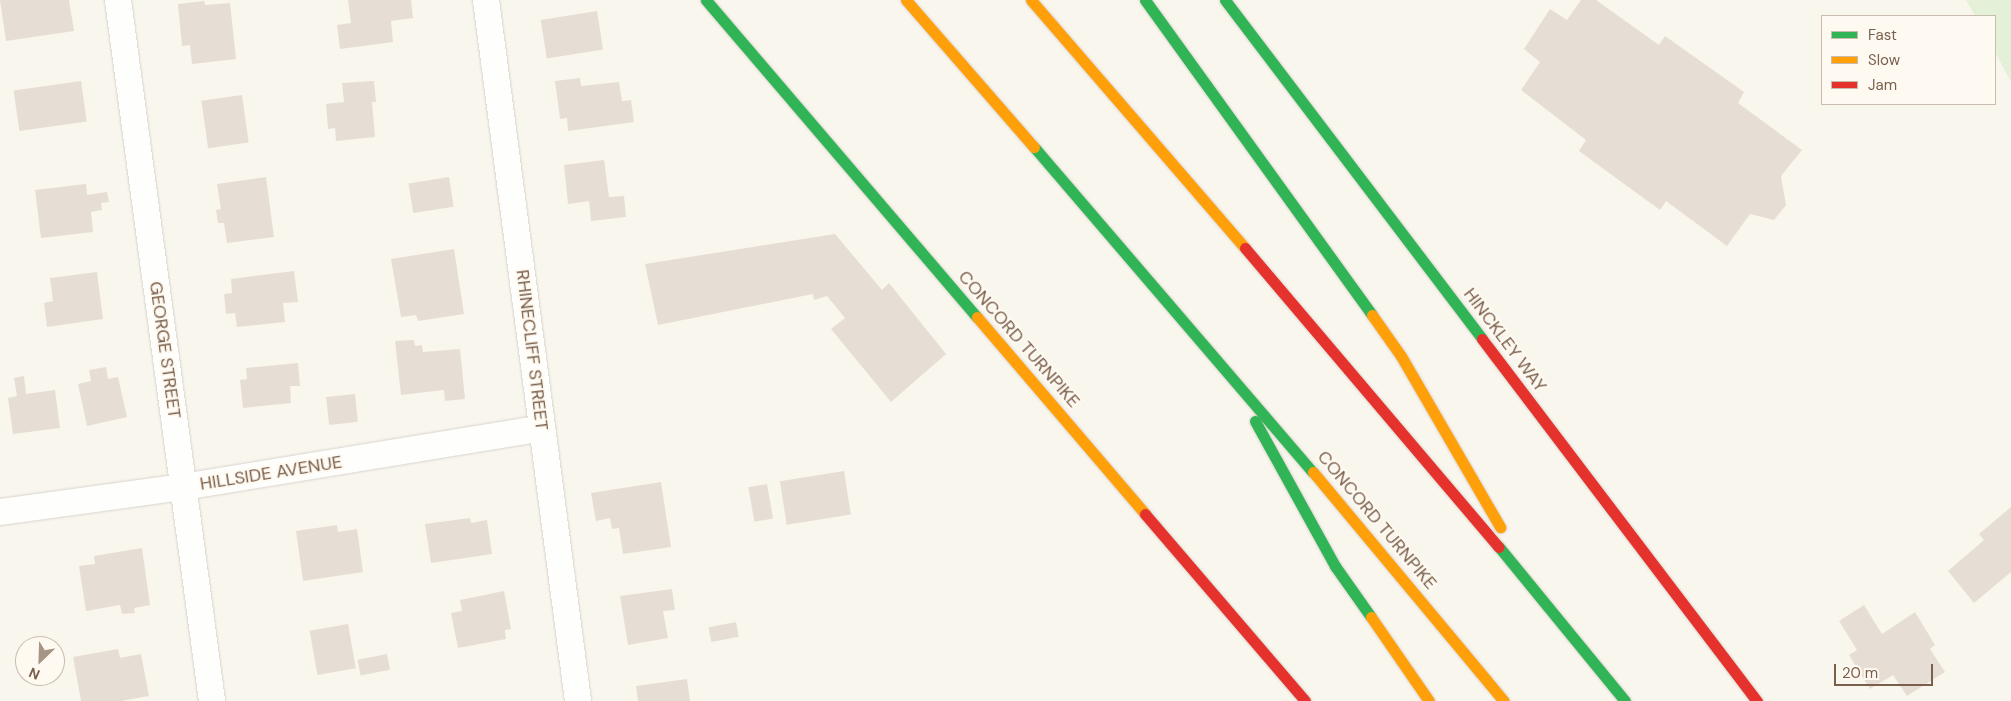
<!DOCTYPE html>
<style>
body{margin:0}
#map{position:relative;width:2011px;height:701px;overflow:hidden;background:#f9f6ee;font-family:"DM Sans",sans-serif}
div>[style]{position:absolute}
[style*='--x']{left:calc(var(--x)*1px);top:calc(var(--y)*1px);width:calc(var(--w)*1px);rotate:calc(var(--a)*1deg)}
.green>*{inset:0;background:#e5f0d9}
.building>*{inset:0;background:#e6ded5;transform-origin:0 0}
.roads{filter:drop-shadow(0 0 1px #d8d3cc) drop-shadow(0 0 1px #d8d3cc)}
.street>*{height:26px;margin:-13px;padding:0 13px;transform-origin:13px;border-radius:13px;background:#fefefc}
.fast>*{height:11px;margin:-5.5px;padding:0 5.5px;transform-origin:5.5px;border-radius:5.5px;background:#30b455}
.slow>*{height:11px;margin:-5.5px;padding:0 5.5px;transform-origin:5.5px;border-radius:5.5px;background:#ff9f0a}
.jam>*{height:11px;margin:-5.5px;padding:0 5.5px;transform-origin:5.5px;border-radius:5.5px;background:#e5322d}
span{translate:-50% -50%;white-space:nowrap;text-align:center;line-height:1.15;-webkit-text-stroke:4px #fffaf1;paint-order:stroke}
.street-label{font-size:18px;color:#795f4c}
.legend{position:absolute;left:1821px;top:15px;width:175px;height:90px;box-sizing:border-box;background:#fffaf1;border:1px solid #c9bcaf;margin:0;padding:6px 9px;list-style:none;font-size:15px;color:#795f4c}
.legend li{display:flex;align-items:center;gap:10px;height:25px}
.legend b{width:25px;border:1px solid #c9bcaf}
.north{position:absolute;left:15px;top:636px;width:50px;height:50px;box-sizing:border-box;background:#fffaf1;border:1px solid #c9bcaf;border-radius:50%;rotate:204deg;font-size:14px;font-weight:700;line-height:20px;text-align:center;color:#795f4c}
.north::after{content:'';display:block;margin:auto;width:18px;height:22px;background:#a69485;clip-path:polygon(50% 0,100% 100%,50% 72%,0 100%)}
.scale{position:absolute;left:1834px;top:664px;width:99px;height:22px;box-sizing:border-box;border:2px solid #795f4c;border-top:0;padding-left:6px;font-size:15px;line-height:18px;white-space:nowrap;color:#795f4c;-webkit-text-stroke:4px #fffaf1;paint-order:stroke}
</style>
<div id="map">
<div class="green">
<i style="clip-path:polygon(1966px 0,2011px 0,2011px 82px,1995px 52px,1995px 16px,1975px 16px)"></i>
</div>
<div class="building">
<i style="clip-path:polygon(0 0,69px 0,74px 31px,6px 41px)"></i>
<i style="clip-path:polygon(348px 0,411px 0,413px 18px,391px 21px,393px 42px,340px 49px,337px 25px,351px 23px)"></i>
<i style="clip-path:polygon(1581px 0,1596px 0,1659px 45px,1665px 36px,1744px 92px,1738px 103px,1802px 150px,1781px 176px,1786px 205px,1774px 220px,1750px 214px,1727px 246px,1666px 201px,1660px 210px,1579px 151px,1586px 140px,1521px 90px,1540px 62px,1524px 49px,1550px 9px,1567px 20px)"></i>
<i style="clip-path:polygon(204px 1px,205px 5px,230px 3px,236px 59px,192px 64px,190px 45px,182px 46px,178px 4px)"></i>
<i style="left:597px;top:11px;width:39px;height:57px;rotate:81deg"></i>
<i style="clip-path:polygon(580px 78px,581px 86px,619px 82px,622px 101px,631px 100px,634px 122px,568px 131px,567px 118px,560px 119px,555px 81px)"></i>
<i style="left:81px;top:81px;width:41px;height:68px;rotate:82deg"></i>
<i style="clip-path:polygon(374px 81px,376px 102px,372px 102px,375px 137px,336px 141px,335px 128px,328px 129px,326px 104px,344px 102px,342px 83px)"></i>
<i style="left:242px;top:95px;width:48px;height:41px;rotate:82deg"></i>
<i style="clip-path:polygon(604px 160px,609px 197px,624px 196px,626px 217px,591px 221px,589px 201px,568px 204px,564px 165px)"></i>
<i style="clip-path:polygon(266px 177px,274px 237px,227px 243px,224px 223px,218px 223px,216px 210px,221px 209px,217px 184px)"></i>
<i style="left:449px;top:177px;width:30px;height:41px;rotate:81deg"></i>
<i style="clip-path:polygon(86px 184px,87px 195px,107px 192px,109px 202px,101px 203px,102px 210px,91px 212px,93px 232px,41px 238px,35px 190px)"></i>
<i style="clip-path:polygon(835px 234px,882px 290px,889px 283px,946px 354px,891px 402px,831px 329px,845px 318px,827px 296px,814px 300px,813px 294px,658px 325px,645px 264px)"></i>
<i style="clip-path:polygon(454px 249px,464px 314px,418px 321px,416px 315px,401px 317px,391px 259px)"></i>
<i style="clip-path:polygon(294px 271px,298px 302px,283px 303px,285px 322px,237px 327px,235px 313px,226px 314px,224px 294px,232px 293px,231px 279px)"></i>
<i style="clip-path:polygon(97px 272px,103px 319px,47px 327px,44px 303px,53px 301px,50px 278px)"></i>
<i style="clip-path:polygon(414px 340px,415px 346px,422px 345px,423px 352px,460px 349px,465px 399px,445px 401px,444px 390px,401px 395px,395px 341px)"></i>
<i style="clip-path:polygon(298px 363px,300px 386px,290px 386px,291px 403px,243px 408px,240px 380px,247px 379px,246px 368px)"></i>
<i style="clip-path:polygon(106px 367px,108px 379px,118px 377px,127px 417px,87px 426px,78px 384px,91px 381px,89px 370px)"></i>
<i style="clip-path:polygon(24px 376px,26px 394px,55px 390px,60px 428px,13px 434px,8px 398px,17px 396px,14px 378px)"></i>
<i style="left:355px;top:394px;width:28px;height:29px;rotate:84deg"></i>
<i style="left:844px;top:471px;width:44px;height:65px;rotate:81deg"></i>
<i style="clip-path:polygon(661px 482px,671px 547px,623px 554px,619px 528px,612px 529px,610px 518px,596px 521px,591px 493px)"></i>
<i style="left:767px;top:484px;width:35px;height:19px;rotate:80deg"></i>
<i style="clip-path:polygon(2011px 507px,2011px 572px,1974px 603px,1948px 571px,1984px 540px,1979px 534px)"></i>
<i style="clip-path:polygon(470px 518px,471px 523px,487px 520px,492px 554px,431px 563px,425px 524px)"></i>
<i style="clip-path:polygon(337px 525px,338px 532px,357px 529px,363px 572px,303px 581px,296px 531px)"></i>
<i style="clip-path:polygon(142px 548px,150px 605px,134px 608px,135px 613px,122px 614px,120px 605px,86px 611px,79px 566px,95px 564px,94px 556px)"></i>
<i style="clip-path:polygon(672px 589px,675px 610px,663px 611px,668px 638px,628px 645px,620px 596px)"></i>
<i style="clip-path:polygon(504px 591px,511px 629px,505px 630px,506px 639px,458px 648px,451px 613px,462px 611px,460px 600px)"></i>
<i style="clip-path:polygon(1864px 605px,1882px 634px,1915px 612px,1935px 645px,1930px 649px,1945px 672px,1907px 696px,1893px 675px,1870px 689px,1849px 655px,1857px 650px,1839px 621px)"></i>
<i style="left:736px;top:622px;width:15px;height:28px;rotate:79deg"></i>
<i style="left:348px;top:624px;width:45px;height:39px;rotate:80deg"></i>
<i style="clip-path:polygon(118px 649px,120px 658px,141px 654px,149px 696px,121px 701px,81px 701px,73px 657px)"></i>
<i style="left:387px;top:654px;width:16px;height:30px;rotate:79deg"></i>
<i style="clip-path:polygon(687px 679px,690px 701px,638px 701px,636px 686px)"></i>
</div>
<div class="roads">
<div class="street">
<i style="--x:118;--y:0;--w:707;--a:82.36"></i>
<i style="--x:486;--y:0;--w:707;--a:82.52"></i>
<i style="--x:0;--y:512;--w:185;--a:-7.8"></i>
<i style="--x:183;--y:487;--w:364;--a:-9.3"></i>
</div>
<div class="fast">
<i style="--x:706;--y:0;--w:417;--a:49.5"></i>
<i style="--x:1145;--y:0;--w:388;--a:54.2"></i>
<i style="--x:1225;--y:0;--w:425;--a:52.8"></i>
<i style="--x:1034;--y:147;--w:428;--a:49.4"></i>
<i style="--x:1255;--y:421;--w:166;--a:61.1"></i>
<i style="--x:1335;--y:566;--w:62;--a:54.8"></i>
<i style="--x:1499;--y:547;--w:199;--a:50.7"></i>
</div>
<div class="slow">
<i style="--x:906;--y:0;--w:195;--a:49"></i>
<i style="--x:1031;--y:0;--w:328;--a:49.2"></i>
<i style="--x:1372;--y:315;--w:50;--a:54.7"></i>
<i style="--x:1401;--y:356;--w:198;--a:59.9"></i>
<i style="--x:977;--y:317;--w:259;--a:49.5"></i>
<i style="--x:1313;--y:472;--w:298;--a:50.2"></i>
<i style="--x:1371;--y:617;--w:102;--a:55.4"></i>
</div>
<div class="jam">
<i style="--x:1245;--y:248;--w:392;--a:49.7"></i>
<i style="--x:1482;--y:339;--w:455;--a:52.8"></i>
<i style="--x:1145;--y:514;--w:246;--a:49.4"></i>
</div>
</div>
<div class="street-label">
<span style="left:1019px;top:339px;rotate:49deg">CONCORD TURNPIKE</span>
<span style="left:1505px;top:340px;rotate:53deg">HINCKLEY WAY</span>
<span style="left:165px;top:350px;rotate:82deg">GEORGE STREET</span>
<span style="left:532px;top:350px;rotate:83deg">RHINECLIFF STREET</span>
<span style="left:271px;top:473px;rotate:-9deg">HILLSIDE AVENUE</span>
<span style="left:1377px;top:520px;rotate:50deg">CONCORD TURNPIKE</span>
</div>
<ul class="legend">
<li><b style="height:6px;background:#30b455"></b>Fast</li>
<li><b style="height:6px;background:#ff9f0a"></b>Slow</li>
<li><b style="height:6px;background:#e5322d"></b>Jam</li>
</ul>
<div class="north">N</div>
<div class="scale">20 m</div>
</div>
